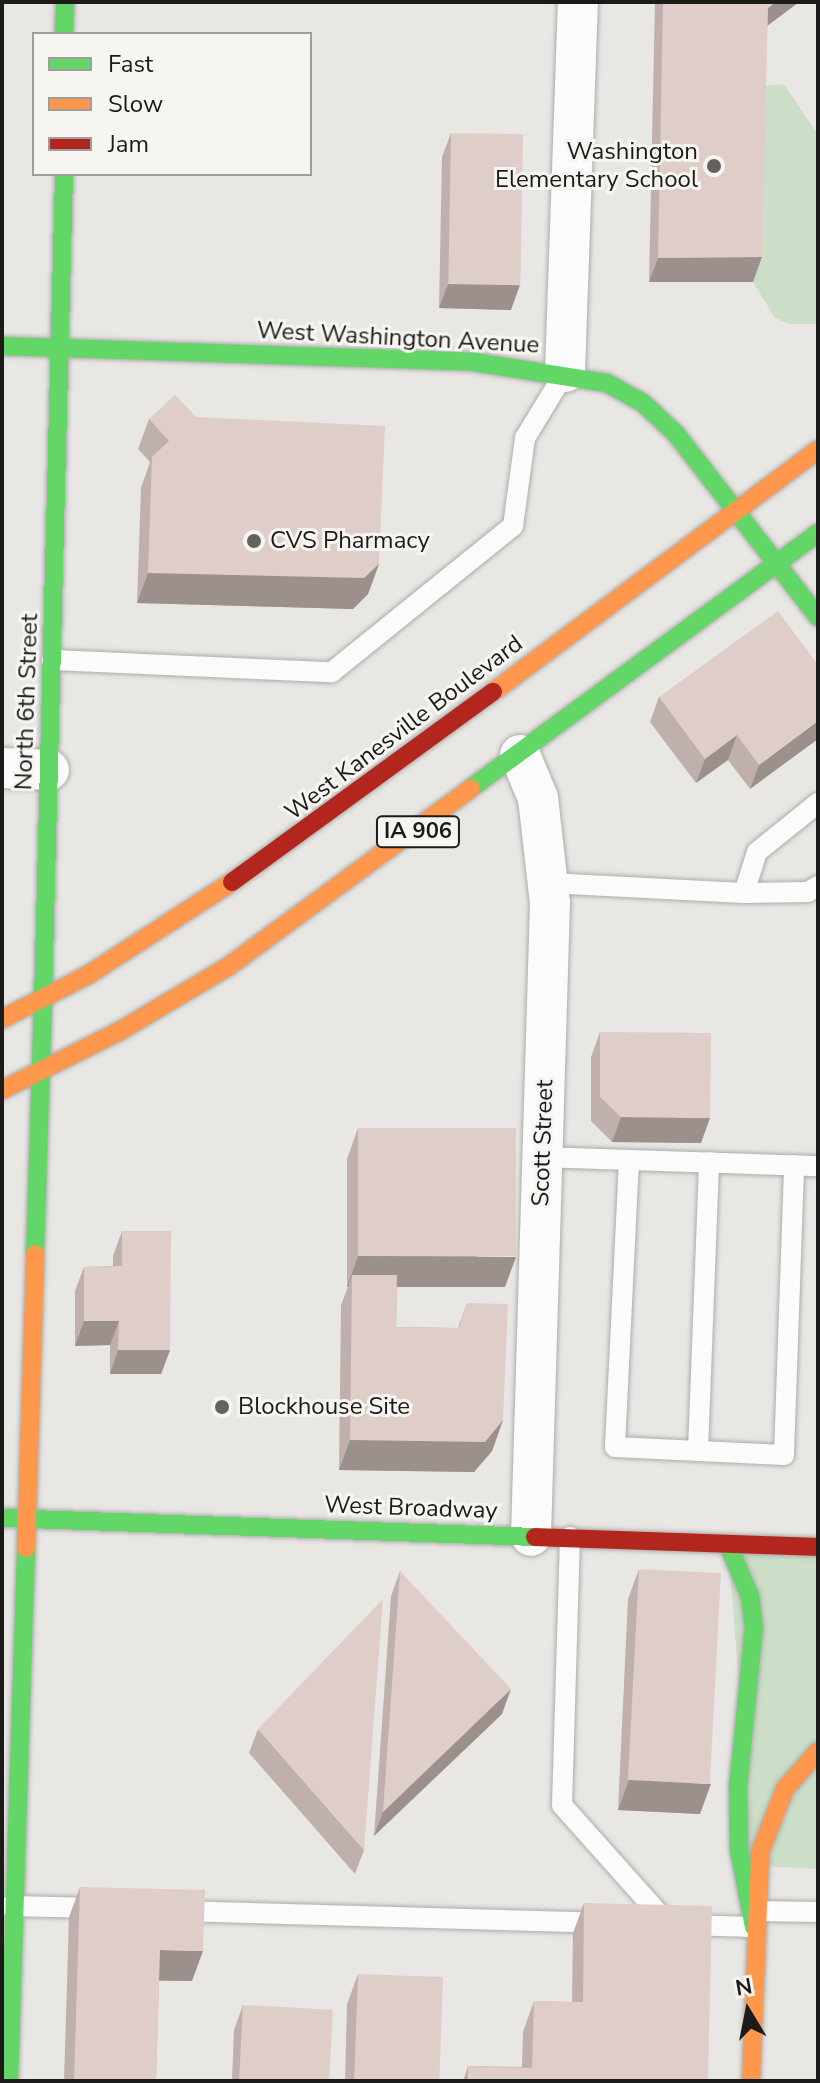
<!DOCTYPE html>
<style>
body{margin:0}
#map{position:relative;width:820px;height:2083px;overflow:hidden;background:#e8e7e4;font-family:"Nunito Sans",sans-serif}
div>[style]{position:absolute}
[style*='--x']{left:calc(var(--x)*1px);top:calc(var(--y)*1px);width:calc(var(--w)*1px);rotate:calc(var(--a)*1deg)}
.green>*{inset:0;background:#ccdec7}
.roads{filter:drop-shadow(0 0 2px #acacaa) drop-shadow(0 0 2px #acacaa)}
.lane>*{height:20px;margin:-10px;padding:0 10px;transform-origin:10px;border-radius:10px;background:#fcfbfb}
.street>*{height:40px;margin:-20px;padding:0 20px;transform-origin:20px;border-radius:20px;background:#fcfbfb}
.fast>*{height:18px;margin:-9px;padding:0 9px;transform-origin:9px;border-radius:9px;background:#63d668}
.slow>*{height:18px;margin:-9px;padding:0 9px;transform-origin:9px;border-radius:9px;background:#ff974d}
.jam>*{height:18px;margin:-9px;padding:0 9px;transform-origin:9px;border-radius:9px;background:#b3261e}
.wall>*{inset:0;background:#c0b0ad}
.shaded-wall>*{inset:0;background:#9c908d}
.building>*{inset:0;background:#dfcdc9;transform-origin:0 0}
.dots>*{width:22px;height:22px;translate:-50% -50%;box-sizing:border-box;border:4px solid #f6f5f1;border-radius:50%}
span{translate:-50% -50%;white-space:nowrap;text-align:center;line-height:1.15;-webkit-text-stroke:6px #f6f5f1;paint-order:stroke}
.shield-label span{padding:2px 6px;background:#f6f5f1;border:2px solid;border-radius:6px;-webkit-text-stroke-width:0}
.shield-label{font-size:22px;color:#1c1b1a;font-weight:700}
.poi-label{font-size:24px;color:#1c1b1a}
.right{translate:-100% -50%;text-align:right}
.left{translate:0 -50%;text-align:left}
.street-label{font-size:24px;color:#1c1b1a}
.frame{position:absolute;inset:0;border:4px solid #1c1b1a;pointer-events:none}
.legend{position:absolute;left:32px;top:32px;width:280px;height:144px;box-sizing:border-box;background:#f6f5f1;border:2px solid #9f9e9b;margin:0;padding:10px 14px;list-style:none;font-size:24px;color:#1c1b1a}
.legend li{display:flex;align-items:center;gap:16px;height:40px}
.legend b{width:40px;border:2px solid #9f9e9b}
.north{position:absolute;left:708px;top:1971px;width:80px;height:80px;-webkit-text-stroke:6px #f6f5f1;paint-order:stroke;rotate:350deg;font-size:22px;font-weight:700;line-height:32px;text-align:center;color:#1c1b1a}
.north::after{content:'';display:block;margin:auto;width:28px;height:36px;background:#1c1b1a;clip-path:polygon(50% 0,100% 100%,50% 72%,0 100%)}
</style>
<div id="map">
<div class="green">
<i style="clip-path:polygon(784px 84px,818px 135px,818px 324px,789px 324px,775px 318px,753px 282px,757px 87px)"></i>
<i style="clip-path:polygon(728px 1545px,818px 1547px,818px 1869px,742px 1865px,743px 1734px)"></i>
</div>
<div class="roads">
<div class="lane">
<i style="--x:52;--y:660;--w:280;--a:2.5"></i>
<i style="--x:332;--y:672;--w:233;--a:-38.9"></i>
<i style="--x:513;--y:526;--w:89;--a:-82.2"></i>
<i style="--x:525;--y:438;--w:75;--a:-58.6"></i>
<i style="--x:548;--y:883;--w:196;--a:2.9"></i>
<i style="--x:744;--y:893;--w:64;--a:-0.9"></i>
<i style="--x:808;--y:892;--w:12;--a:-31"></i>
<i style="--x:744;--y:893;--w:43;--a:-72.4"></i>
<i style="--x:757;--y:852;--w:78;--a:-38.8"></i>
<i style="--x:542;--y:1157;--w:276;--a:1.9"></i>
<i style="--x:629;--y:1160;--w:287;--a:92.8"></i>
<i style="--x:615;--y:1447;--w:169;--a:2.7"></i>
<i style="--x:784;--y:1455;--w:290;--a:-88"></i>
<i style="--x:698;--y:1451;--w:289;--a:-87.8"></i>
<i style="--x:570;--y:1537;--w:268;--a:91.7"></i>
<i style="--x:562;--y:1805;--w:161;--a:48.3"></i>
<i style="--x:10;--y:1906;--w:88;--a:1.3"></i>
<i style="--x:178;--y:1911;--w:424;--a:1.6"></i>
<i style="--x:756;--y:1911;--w:62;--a:0.9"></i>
<i style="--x:686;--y:1925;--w:68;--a:1.7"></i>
</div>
<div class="street">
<i style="--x:565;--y:372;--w:370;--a:-88"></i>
<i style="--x:520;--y:755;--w:47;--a:67.3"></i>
<i style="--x:538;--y:798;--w:106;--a:83.5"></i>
<i style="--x:550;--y:903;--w:633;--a:91.72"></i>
<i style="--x:2;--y:768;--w:47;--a:2.4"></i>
</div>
<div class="fast">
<i style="--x:64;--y:34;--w:32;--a:-88"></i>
<i style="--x:2;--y:346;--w:472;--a:1.9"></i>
<i style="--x:474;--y:362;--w:135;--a:9"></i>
<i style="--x:607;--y:383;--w:41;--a:29.1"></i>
<i style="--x:643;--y:403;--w:45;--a:43.2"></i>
<i style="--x:676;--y:434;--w:232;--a:52.2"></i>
<i style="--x:471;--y:788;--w:431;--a:-36.3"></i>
<i style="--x:43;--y:999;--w:825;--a:-88.54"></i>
<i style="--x:35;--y:1254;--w:255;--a:-88.2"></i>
<i style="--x:2;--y:1518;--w:533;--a:2.04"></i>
<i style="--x:728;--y:1545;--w:56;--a:66.7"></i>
<i style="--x:750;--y:1596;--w:31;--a:83"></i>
<i style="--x:754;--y:1627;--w:161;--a:95.7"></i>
<i style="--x:738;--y:1787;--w:63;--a:89.1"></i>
<i style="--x:739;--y:1850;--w:78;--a:79"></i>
<i style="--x:9;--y:2081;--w:533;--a:-88.17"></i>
</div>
<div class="slow">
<i style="--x:493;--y:692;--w:405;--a:-36.7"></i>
<i style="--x:2;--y:1019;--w:97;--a:-27.1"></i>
<i style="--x:88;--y:975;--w:171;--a:-32.9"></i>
<i style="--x:2;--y:1090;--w:132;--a:-26.6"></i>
<i style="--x:120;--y:1031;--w:127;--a:-30.8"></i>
<i style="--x:229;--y:966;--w:300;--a:-36.3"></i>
<i style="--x:26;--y:1548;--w:294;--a:-88.2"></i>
<i style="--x:751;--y:2081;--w:229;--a:-87.7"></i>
<i style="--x:760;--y:1852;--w:68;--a:-68.4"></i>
<i style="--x:785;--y:1789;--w:50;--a:-49"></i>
</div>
<div class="jam">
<i style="--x:232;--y:882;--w:323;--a:-36.1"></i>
<i style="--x:535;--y:1537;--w:283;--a:2"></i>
</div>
</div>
<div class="wall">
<i style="clip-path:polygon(655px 2px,799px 2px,767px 26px,753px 282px,649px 282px)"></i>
<i style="clip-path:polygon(451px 133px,511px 310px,439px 308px,442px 157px)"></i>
<i style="clip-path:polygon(196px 417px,379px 564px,368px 594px,353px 609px,137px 603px,141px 488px,150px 462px,138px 449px,149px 419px)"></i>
<i style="clip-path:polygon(818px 665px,750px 789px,728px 760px,696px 783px,650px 722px,659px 697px)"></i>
<i style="clip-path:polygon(600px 1032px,701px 1143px,612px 1142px,591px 1121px,591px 1057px)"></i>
<i style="clip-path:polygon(358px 1128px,505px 1287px,397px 1287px,396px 1327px,458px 1328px,467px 1303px,503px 1420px,492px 1451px,474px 1472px,339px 1470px,341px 1305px,348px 1287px,347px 1287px,347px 1159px)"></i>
<i style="clip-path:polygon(122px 1231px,170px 1350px,161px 1374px,110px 1374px,110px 1345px,75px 1346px,75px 1291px,84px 1267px,113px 1266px,113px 1256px)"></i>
<i style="clip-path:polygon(639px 1569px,700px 1814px,618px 1810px,628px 1599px)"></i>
<i style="clip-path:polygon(400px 1571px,502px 1714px,374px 1836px,391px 1596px)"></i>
<i style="clip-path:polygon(258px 1729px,364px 1850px,355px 1874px,249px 1753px)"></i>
<i style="clip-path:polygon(80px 1887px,192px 1981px,159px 1981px,156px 2081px,64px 2081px,69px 1917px)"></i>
<i style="clip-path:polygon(584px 1903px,708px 2081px,463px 2081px,468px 2066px,522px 2067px,523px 2032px,534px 2001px,572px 2002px,573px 1933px)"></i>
<i style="clip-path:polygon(358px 1974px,439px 2081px,345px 2081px,347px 2004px)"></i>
<i style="clip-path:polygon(243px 2005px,330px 2081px,232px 2081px,234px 2030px)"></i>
</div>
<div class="shaded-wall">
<i style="clip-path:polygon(776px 2px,799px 2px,759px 32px,768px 8px)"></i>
<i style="clip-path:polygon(762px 257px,753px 282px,649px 282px,658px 258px)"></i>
<i style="clip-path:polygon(448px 284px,520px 285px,511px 310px,439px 308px)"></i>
<i style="clip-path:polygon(379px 564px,368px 594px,353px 609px,137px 603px,148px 573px)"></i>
<i style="clip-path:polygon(818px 721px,818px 739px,750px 789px,759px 765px)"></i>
<i style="clip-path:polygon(737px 735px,728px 760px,696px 783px,705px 759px)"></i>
<i style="clip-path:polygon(621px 1117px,710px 1118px,701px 1143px,612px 1142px)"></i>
<i style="clip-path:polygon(358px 1256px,516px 1257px,505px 1287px,352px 1287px,352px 1275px,348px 1287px,347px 1287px)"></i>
<i style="clip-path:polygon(84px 1321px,119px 1321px,110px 1345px,75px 1346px)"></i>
<i style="clip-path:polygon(118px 1350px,170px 1350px,161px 1374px,110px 1374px)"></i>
<i style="clip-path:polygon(503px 1420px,492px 1451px,474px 1472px,339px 1470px,350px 1440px)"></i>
<i style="clip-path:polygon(511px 1689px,502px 1714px,374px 1836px,383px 1812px)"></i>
<i style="clip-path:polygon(629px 1780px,711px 1784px,700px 1814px,618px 1810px)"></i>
<i style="clip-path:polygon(160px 1950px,203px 1951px,192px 1981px,149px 1980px)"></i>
</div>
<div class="building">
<i style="clip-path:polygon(663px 2px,776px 2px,768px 8px,762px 257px,658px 258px)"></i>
<i style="left:451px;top:133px;width:72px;height:151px;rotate:1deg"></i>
<i style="clip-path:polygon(175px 395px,196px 417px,385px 426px,379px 564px,364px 578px,148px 573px,152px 457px,169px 441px,149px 419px)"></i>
<i style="clip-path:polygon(778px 611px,818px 665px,818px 721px,759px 765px,737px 735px,705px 759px,659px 697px)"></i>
<i style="clip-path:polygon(600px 1032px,711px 1033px,710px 1118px,621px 1117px,600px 1097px)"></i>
<i style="left:358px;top:1128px;width:158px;height:128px"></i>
<i style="clip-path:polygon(122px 1231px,171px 1231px,170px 1350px,118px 1350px,119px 1321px,84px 1321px,84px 1267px,122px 1266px)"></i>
<i style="clip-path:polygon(352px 1275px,397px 1275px,396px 1327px,459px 1328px,467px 1303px,508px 1304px,503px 1420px,485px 1442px,350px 1440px)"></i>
<i style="left:639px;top:1569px;width:82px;height:211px;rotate:3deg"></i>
<i style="clip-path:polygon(400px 1571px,511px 1689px,383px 1812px)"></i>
<i style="clip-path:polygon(383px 1599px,364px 1850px,258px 1729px)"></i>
<i style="clip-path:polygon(80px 1887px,205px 1890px,203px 1951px,160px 1950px,156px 2081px,74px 2081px)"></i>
<i style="clip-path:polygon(584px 1903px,712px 1906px,708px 2081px,468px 2081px,468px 2066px,532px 2068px,534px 2001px,583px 2002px)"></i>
<i style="left:358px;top:1974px;width:85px;height:107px;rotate:2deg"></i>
<i style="left:243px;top:2005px;width:90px;height:76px;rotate:3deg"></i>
</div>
<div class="dots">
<i style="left:714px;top:166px;background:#636261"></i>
<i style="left:254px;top:541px;background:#636261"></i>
<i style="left:222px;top:1407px;background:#636261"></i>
</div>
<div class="shield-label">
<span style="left:418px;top:832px">IA 906</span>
</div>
<div class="poi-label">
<span class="right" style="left:698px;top:166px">Washington<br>Elementary School</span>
<span class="left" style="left:270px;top:541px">CVS Pharmacy</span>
<span class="left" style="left:238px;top:1407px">Blockhouse Site</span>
</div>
<div class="street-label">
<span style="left:398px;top:338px;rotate:3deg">West Washington Avenue</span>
<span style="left:27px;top:702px;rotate:-88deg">North 6th Street</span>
<span style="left:404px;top:728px;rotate:-37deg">West Kanesville Boulevard</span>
<span style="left:543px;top:1143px;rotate:-88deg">Scott Street</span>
<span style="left:411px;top:1508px;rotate:2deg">West Broadway</span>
</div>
<div class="frame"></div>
<ul class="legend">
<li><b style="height:10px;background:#63d668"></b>Fast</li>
<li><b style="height:10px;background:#ff974d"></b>Slow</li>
<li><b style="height:10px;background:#b3261e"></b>Jam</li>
</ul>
<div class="north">N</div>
</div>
